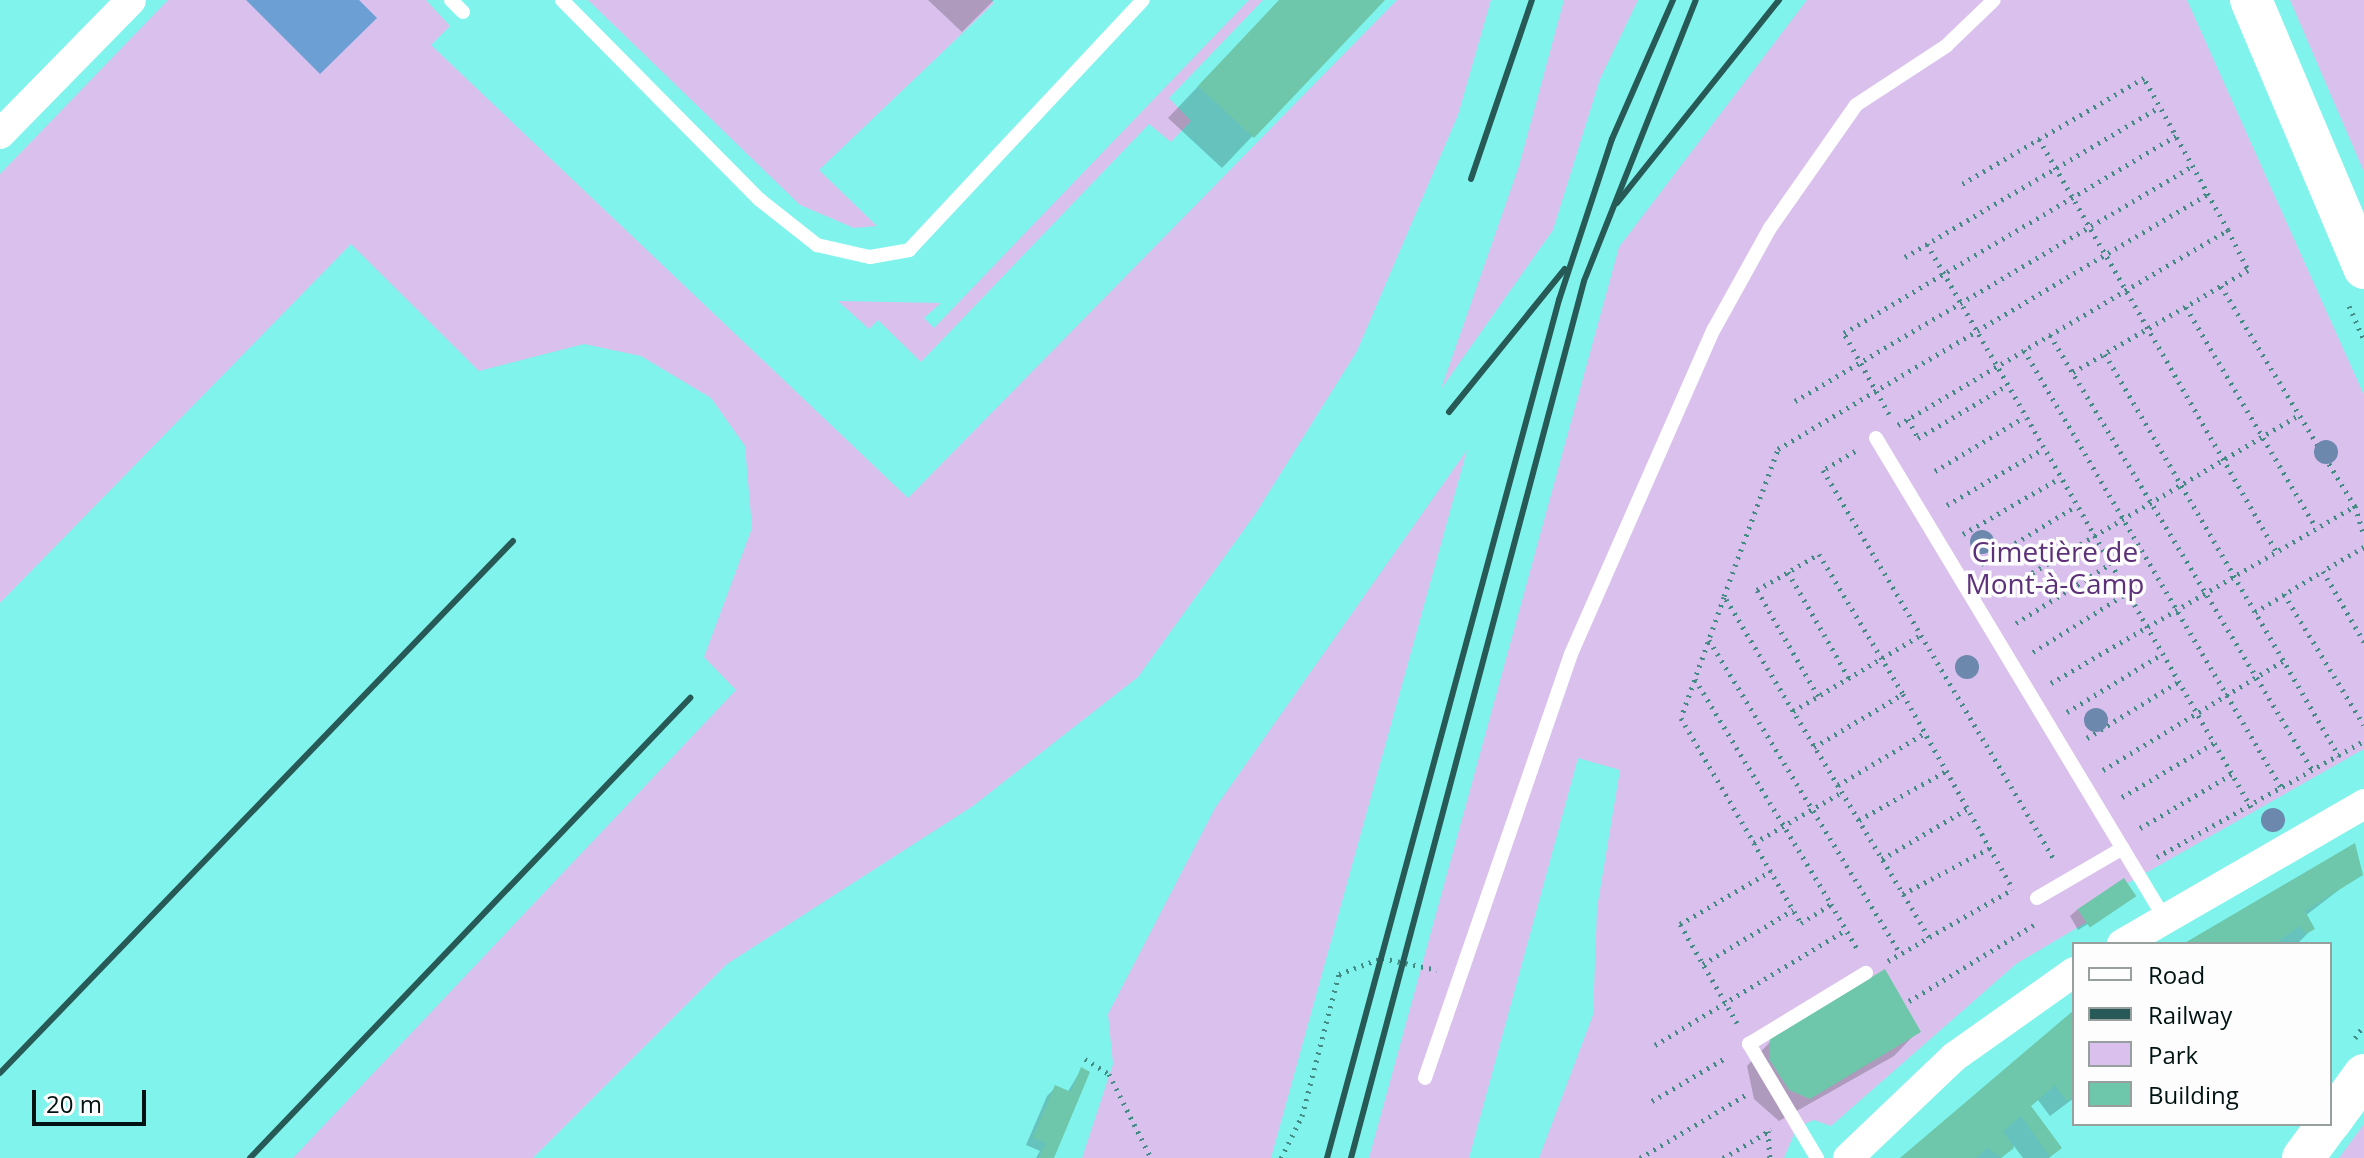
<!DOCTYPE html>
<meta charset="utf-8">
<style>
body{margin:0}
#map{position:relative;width:2364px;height:1158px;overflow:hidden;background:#7ff3ec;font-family:"Open Sans",sans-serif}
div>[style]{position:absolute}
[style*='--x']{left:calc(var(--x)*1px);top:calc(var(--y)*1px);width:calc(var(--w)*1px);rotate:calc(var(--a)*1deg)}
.green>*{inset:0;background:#dac1ed}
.water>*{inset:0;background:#6ca0d5}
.shadow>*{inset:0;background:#0003}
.building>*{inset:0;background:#6ec7aa;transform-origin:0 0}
.path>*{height:5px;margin-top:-2.5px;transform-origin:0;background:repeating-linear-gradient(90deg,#438984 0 2px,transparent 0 8px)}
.lane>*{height:14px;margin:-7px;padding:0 7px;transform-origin:7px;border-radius:7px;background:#fff}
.street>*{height:30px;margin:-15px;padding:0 15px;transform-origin:15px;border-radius:15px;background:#fff}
.secondary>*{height:42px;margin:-21px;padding:0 21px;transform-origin:21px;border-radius:21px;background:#fff}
.rail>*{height:6px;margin:-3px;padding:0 3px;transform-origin:3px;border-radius:3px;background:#275956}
.trees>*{width:24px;height:24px;margin:-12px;border-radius:50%;background:#6c88ad}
span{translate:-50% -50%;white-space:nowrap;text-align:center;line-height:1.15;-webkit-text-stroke:7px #fdfdfd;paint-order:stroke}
.park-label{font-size:28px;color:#5d307a}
.legend{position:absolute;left:2072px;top:942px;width:260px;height:184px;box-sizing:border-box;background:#fdfdfd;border:2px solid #989f9f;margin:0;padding:10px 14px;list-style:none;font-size:24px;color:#001312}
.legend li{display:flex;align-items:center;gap:16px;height:40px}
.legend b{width:40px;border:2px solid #989f9f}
.scale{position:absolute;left:32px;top:1090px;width:114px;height:36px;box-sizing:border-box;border:4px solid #001312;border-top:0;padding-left:10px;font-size:24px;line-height:28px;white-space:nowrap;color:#001312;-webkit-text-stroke:6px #fdfdfd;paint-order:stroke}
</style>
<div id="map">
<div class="green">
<i style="clip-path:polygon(168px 0,426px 0,450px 26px,431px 45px,908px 498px,1397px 0,1491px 0,1458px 115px,1357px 351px,1256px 513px,1138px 677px,973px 806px,727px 964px,533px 1158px,293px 1158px,736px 690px,704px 657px,752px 528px,745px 446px,711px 398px,641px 356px,584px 344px,479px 371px,351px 244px,0 603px,0 174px)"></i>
<i style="clip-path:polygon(588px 0,991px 0,994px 3px,819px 170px,877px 226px,854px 228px,800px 205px)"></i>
<i style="clip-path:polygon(1249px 0,1263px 0,1169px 98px,1191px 121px,1171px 142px,1149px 124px,921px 362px,878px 320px,869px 329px,838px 301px,941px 303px,924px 318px,934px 328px)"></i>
<i style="clip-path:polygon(1564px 0,1638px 0,1600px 79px,1553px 230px,1441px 389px,1519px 166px)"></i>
<i style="clip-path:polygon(1807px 0,2187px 0,2364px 395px,2364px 749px,2128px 883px,2109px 909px,2016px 964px,1831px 1126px,1814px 1120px,1797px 1127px,1784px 1158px,1539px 1158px,1593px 1015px,1597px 908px,1620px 770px,1578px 758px,1469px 1158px,1369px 1158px,1619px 247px)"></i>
<i style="clip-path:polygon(2290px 0,2364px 0,2364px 172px)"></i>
<i style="clip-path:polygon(1467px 450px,1271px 1158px,1082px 1158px,1113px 1064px,1108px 1014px,1215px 808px)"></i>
<i style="clip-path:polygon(2364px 1124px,2364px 1158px,2339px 1158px)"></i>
</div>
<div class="water">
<i style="clip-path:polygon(246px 0,359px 0,377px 18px,320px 74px)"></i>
</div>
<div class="shadow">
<i style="clip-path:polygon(928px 0,994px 0,962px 32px)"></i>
<i style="clip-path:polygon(1280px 0,1382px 0,1222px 168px,1168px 118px)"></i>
<i style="clip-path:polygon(2354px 845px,2361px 873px,2305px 916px,2312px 929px,2297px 944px,2188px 944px)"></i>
<i style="clip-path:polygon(2133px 896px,2078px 930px,2070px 916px,2078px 909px)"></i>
<i style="clip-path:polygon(2074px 1013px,2074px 1098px,2050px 1116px,2038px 1100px,2029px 1107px,2059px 1148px,2049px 1158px,2023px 1158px,2014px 1146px,2001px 1158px,1903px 1158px)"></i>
<i style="clip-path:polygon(1918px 1031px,1894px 1056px,1779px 1121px,1754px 1099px,1747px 1066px,1771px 1041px)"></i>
<i style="clip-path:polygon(1081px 1070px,1052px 1158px,1036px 1158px,1040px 1151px,1026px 1145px,1047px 1096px,1055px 1088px,1067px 1093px)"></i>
</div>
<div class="building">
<i style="clip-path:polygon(1279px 0,1385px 0,1254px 138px,1198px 86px)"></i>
<i style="clip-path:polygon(2355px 843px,2363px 875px,2305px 911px,2315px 929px,2306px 934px,2300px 926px,2274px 944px,2183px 944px)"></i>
<i style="left:2124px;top:878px;width:22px;height:56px;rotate:56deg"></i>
<i style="clip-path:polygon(1885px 969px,1921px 1032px,1810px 1099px,1789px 1090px,1769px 1059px,1770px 1039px)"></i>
<i style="clip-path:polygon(2074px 1010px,2074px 1096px,2067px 1101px,2055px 1085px,2031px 1106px,2062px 1148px,2050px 1157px,2021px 1116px,2003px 1131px,2014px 1148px,2001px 1158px,1987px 1148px,1976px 1158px,1900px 1158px)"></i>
<i style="clip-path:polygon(1081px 1067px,1090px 1072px,1054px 1158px,1039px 1158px,1046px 1143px,1033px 1138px,1055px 1085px,1071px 1092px)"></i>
</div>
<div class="path">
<i style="--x:2039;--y:139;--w:475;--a:60.1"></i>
<i style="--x:2228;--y:230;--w:45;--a:63.4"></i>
<i style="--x:2248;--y:270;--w:31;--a:149"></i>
<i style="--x:2221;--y:286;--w:258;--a:58.7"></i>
<i style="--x:2355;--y:506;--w:31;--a:73"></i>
<i style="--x:1927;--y:244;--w:650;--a:60.08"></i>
<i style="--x:1905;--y:257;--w:296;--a:-30.5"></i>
<i style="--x:2349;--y:306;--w:37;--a:66"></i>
<i style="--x:2186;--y:307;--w:256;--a:59.5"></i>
<i style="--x:2050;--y:335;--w:509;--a:58.9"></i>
<i style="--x:2024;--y:350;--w:509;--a:59.56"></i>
<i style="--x:2105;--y:354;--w:465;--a:59.8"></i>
<i style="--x:2073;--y:372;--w:175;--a:-30.2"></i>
<i style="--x:1795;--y:401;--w:461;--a:-30.6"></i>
<i style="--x:1889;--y:414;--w:93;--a:-119.1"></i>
<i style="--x:1844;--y:333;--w:386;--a:-30.7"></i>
<i style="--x:1908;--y:419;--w:21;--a:62"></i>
<i style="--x:1918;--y:438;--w:102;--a:-30.6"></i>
<i style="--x:1898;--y:425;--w:383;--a:-30.6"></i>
<i style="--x:2228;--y:230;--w:174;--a:-118.9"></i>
<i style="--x:2144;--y:78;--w:211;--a:149.8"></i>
<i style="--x:1855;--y:451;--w:37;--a:149"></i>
<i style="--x:1823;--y:470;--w:452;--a:59.3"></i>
<i style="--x:1935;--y:471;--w:104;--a:-31.2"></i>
<i style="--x:1947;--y:505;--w:111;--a:-30.3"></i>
<i style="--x:1963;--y:534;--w:112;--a:-30"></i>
<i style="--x:2364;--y:547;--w:48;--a:149.7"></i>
<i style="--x:2323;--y:571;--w:82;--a:60"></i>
<i style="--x:1981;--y:564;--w:111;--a:-31.4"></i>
<i style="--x:1788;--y:572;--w:122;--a:60.1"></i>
<i style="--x:1998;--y:593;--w:350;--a:-30.6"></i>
<i style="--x:2284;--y:594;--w:153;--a:58.6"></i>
<i style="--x:1724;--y:597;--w:128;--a:109.6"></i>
<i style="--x:1681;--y:718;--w:238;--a:59.7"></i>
<i style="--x:1801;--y:923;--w:36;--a:-32"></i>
<i style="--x:1831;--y:904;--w:53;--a:59.6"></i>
<i style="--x:2255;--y:612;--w:79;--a:-31.1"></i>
<i style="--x:2016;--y:623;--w:111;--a:-32.1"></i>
<i style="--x:1709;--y:640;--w:367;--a:58.6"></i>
<i style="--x:2033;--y:652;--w:111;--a:-32.1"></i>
<i style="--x:1695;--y:679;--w:263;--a:58.8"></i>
<i style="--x:2051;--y:683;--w:352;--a:-30.2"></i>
<i style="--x:1818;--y:696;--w:122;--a:-119.9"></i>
<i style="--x:1757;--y:590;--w:72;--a:-30.1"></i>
<i style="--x:1819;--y:554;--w:163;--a:59"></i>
<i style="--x:1793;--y:711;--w:149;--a:-30.7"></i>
<i style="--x:2067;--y:712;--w:111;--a:-31.4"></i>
<i style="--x:2087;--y:738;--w:107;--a:-31.6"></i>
<i style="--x:1814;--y:747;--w:104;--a:-30.8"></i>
<i style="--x:1903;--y:694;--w:224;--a:60.6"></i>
<i style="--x:2103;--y:770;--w:210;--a:-31.2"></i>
<i style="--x:1838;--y:785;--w:101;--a:-30.9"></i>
<i style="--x:2122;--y:797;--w:107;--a:-30.4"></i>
<i style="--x:1859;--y:820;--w:100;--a:-29.4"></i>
<i style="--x:2140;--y:828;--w:107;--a:-30.4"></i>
<i style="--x:1754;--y:843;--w:102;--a:-30.1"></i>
<i style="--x:2157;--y:857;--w:237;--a:-29.3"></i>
<i style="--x:1882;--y:859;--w:99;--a:-30.5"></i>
<i style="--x:1903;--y:894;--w:98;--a:-27.9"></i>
<i style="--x:1929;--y:937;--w:398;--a:-121"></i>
<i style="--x:1724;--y:596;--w:157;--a:-69.8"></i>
<i style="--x:1778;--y:449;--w:500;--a:-30.7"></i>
<i style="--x:1888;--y:961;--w:142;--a:-30"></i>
<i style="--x:1703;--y:964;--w:105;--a:-31"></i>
<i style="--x:1909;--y:1001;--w:148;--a:-31.4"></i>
<i style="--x:1737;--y:1023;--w:114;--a:-119.9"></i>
<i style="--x:1680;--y:924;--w:105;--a:-30.2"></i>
<i style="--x:2355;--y:1038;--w:16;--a:-55"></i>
<i style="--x:1655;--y:1045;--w:223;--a:-31.1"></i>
<i style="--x:1085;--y:1059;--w:28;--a:32"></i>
<i style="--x:1109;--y:1074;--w:94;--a:63.4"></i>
<i style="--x:1652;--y:1101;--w:87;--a:-30.4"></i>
<i style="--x:1768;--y:1131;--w:27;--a:86"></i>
<i style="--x:1281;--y:1158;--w:47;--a:-63.4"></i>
<i style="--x:1302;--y:1116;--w:147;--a:-75.4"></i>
<i style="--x:1339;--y:974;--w:46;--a:-20.4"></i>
<i style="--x:1382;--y:958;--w:56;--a:12.3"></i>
<i style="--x:1640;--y:1158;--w:127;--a:-30.8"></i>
<i style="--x:1723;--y:1158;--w:56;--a:-30.3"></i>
</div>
<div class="lane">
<i style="--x:451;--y:0;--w:17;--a:45"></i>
<i style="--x:562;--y:0;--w:281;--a:45.3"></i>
<i style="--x:760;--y:200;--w:73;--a:38.3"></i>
<i style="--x:817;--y:245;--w:54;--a:12.8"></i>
<i style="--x:870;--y:257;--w:40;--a:-10"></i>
<i style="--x:909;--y:250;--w:342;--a:-46.9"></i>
<i style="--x:1876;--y:438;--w:561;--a:59"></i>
<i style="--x:2037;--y:898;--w:99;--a:-30.2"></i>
<i style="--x:1425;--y:1078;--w:448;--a:-71"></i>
<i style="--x:1571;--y:654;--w:355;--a:-66.3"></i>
<i style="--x:1714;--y:329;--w:115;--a:-61"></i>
<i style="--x:1770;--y:228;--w:150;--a:-55"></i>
<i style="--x:1856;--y:105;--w:108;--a:-33.2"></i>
<i style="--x:1946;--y:46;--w:66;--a:-43.8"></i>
<i style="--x:1817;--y:1158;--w:133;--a:-120.8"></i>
<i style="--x:1749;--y:1044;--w:137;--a:-31.3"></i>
</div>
<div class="street">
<i style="--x:0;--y:134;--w:187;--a:-45.6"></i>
<i style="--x:2122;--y:944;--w:280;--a:-30"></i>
<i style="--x:1848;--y:1158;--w:146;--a:-43.6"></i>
<i style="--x:1954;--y:1057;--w:147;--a:-35.3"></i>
</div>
<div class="secondary">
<i style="--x:2251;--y:0;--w:291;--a:67.1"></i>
<i style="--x:2330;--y:1122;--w:58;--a:-54.1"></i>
<i style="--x:2303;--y:1158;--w:42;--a:-53.7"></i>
</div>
<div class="rail">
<i style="--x:1471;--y:179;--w:189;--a:-71.2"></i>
<i style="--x:1617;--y:203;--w:260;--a:-51.4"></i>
<i style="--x:1449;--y:412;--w:184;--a:-51"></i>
<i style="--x:0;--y:1073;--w:739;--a:-46.04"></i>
<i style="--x:250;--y:1158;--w:637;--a:-46.27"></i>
<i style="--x:1327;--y:1158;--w:889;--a:-74.87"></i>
<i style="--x:1559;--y:300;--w:169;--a:-71.8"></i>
<i style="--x:1612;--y:139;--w:152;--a:-66.3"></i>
<i style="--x:1351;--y:1158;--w:907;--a:-75.12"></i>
<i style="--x:1584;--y:281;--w:302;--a:-68.3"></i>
</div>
<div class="trees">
<i style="left:2326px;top:452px"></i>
<i style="left:1982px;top:542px"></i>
<i style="left:1967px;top:667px"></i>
<i style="left:2096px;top:720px"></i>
<i style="left:2273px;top:820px"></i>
</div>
<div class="park-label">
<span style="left:2055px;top:567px">Cimetière de<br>Mont-à-Camp</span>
</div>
<ul class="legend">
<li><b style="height:10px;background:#fff"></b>Road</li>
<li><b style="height:10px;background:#275956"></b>Railway</li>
<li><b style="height:22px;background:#dac1ed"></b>Park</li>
<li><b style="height:22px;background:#6ec7aa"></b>Building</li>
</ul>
<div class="scale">20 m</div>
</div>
